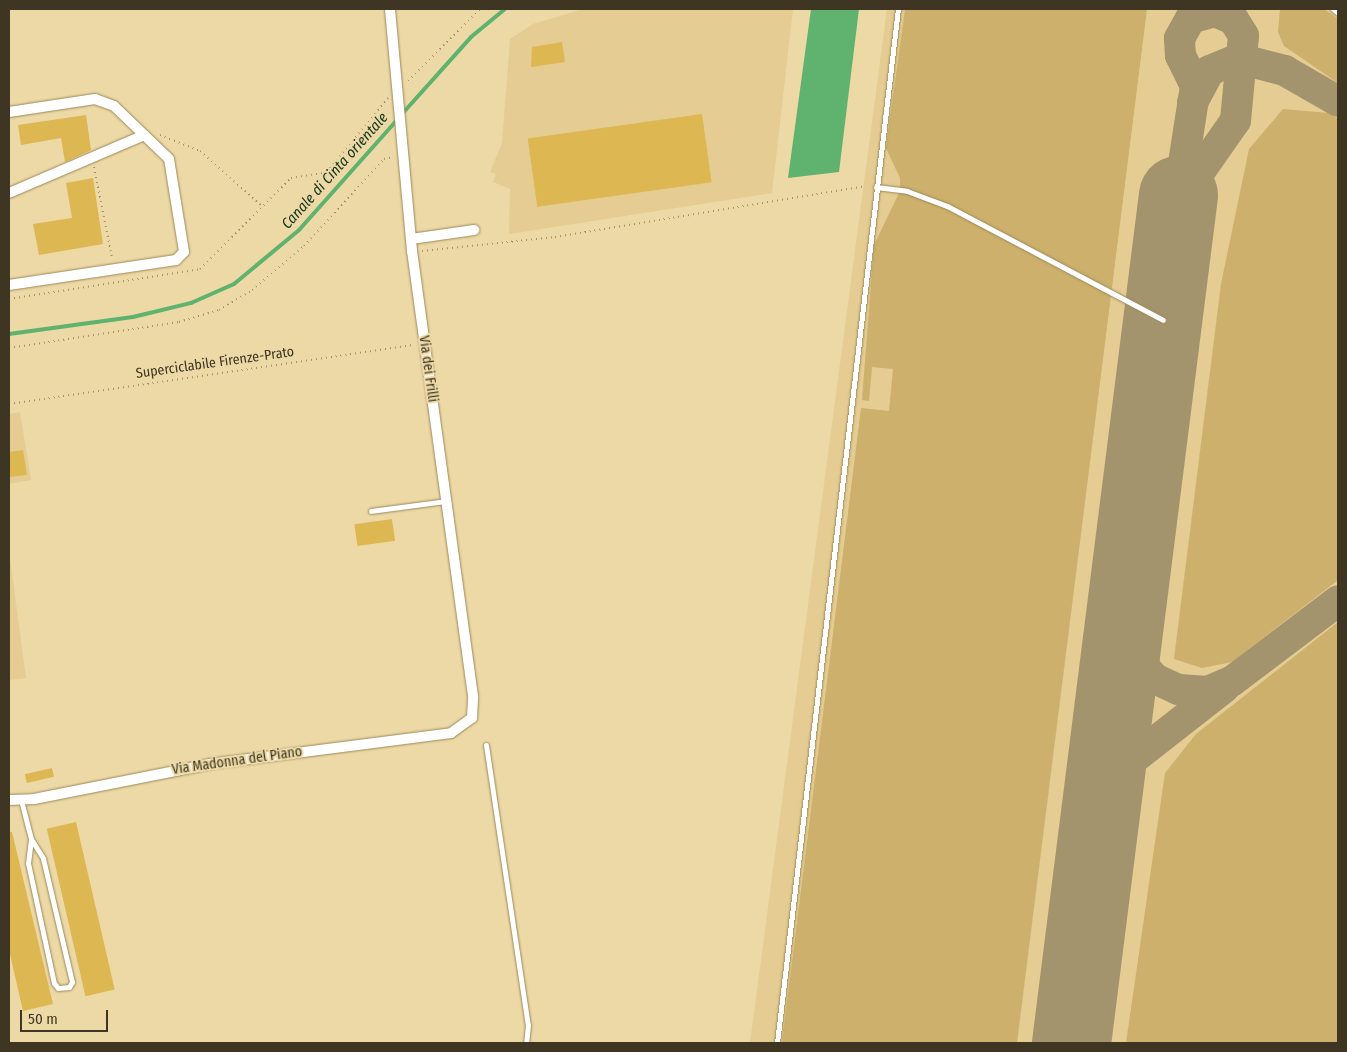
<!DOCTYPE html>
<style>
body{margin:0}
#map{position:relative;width:1347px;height:1052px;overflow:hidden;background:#edd9a6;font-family:"Fira Sans Condensed",sans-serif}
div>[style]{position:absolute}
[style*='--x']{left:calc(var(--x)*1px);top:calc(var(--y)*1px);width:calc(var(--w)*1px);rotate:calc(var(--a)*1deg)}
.built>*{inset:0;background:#e4cc92}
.green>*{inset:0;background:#ccb06b}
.water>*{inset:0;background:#60b26f}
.stream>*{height:4px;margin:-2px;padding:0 2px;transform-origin:2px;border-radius:2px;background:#60b26f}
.taxiway>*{height:31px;margin:-15.5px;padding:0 15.5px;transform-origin:15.5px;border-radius:15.5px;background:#a4946e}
.runway>*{height:79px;margin:-39.5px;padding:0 39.5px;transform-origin:39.5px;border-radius:39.5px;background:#a4946e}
.building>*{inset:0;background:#ddb751;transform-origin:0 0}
.path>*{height:2px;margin-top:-1px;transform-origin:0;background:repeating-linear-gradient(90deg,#a2936d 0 1px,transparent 0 5px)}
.roads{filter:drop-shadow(0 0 1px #9c8959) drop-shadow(0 0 1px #9c8959)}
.lane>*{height:5px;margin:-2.5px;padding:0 2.5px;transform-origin:2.5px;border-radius:2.5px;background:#fff}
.street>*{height:10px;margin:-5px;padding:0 5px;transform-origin:5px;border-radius:5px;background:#fff}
span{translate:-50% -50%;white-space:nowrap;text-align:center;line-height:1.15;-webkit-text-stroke:4px #edd9a6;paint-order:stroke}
.street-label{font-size:14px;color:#3e3622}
.water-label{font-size:15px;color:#14361b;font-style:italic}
.frame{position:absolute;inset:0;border:10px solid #3e3622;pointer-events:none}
.scale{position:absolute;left:20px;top:1010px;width:88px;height:22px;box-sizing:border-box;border:2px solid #3e3622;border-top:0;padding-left:6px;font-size:15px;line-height:18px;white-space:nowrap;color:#3e3622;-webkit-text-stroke:4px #edd9a6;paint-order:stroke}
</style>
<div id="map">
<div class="built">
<i style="clip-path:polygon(583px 9px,793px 9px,772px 193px,509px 234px,510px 189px,493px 182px,496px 174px,490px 172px,502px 143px,510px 39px,533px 24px)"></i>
<i style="clip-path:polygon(887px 9px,1338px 9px,1338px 1043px,750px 1043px)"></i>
<i style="clip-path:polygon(20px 412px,31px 480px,9px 484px,9px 414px)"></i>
<i style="clip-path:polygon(9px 551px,26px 678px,9px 680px)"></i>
</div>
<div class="green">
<i style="clip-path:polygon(905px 9px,1147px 9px,1017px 1043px,782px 1043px,861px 408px,889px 411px,893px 369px,872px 367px,869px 401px,862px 400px,874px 245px,900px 191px,900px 178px,886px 148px)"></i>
<i style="clip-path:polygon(1280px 9px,1324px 9px,1338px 19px,1338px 83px,1284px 46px,1278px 32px)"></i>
<i style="clip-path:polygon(1283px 109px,1329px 113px,1338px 119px,1338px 580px,1232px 662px,1202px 668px,1174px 659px,1221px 284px,1249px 149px)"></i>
<i style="clip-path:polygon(1338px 622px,1338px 1043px,1126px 1043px,1165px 773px,1196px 734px)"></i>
</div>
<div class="water">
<i style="clip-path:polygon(811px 9px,859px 9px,839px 172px,788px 178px)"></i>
</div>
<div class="stream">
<i style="--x:402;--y:114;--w:103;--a:-48.1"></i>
<i style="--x:471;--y:37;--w:44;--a:-39.5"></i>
<i style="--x:9;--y:334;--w:125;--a:-7.8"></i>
<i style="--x:133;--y:317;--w:60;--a:-13.6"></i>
<i style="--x:191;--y:303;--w:47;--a:-23.8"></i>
<i style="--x:234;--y:284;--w:85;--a:-39.7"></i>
<i style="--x:299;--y:230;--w:149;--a:-48.3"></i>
</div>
<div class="taxiway">
<i style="--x:1192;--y:102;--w:36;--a:-62"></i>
<i style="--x:1209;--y:70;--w:31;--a:-22"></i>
<i style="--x:1238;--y:58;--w:48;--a:14.6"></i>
<i style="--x:1284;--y:70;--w:62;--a:29.9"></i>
<i style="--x:1172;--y:248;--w:60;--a:-76.4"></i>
<i style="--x:1186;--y:190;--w:85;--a:-55"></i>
<i style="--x:1235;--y:120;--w:85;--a:-84.6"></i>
<i style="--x:1243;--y:35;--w:19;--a:-122"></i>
<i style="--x:1233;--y:19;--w:21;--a:-157"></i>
<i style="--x:1214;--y:11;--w:25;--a:164"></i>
<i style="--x:1190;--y:18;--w:23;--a:119"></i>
<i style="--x:1179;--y:38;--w:17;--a:87"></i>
<i style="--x:1180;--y:55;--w:34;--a:64"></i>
<i style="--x:1195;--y:86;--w:110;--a:98.9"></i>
<i style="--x:1124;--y:626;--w:31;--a:71"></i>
<i style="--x:1134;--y:655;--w:30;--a:49"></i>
<i style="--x:1154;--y:678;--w:26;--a:25"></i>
<i style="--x:1178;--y:689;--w:29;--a:4"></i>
<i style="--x:1207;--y:691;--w:26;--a:-23"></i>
<i style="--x:1231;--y:681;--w:134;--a:-37.1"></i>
<i style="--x:1096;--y:847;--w:55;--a:-76.2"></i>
<i style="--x:1109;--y:794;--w:37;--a:-59"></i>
<i style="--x:1128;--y:762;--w:122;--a:-38"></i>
</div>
<div class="runway">
<i style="--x:1071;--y:1043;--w:855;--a:-82.81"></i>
</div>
<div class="building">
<i style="clip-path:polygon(562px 42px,565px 62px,531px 67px,532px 47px)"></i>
<i style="left:702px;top:114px;width:69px;height:176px;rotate:82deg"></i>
<i style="clip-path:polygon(86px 115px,91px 150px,65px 162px,61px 138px,21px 145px,18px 125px)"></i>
<i style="clip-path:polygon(93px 178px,103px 244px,39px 255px,33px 224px,72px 218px,66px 183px)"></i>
<i style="clip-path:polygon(23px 450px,27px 475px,9px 477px,9px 452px)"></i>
<i style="left:392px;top:519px;width:22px;height:38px;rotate:82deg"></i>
<i style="left:52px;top:768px;width:9px;height:28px;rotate:77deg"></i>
<i style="left:76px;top:822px;width:172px;height:30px;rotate:77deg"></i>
<i style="clip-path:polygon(9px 832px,12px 832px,53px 1004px,23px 1011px,9px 950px)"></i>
</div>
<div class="path">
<i style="--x:408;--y:81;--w:102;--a:-45"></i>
<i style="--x:160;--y:135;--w:43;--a:21.8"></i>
<i style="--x:200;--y:151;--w:84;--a:41.6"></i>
<i style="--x:94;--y:167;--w:93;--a:78.8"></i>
<i style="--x:422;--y:251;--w:134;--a:-6"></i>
<i style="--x:555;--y:237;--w:314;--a:-9.3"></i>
<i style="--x:9;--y:299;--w:193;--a:-8.9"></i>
<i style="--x:200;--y:269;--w:129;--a:-45"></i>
<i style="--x:291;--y:178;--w:36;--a:-9"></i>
<i style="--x:327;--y:172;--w:96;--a:-50.5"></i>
<i style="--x:9;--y:348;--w:172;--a:-8.7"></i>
<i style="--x:179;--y:322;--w:42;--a:-16.7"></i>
<i style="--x:219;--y:310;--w:39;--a:-31"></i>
<i style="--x:252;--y:290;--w:68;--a:-40.2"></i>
<i style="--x:304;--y:246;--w:118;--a:-47.4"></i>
<i style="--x:384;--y:159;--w:9;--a:-13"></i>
<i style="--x:9;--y:404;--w:410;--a:-8.3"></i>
</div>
<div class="roads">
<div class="lane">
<i style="--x:1333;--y:9;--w:6;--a:39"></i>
<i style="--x:876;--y:187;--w:31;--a:7"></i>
<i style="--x:907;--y:191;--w:43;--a:20.6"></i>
<i style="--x:947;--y:206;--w:244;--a:27.8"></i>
<i style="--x:371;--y:511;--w:76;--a:-7.6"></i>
<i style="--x:486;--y:745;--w:283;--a:81.5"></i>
<i style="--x:528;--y:1025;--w:18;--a:96"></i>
<i style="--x:21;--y:800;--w:40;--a:75.6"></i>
<i style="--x:31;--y:839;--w:24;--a:97"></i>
<i style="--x:28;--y:863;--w:123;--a:77.8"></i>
<i style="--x:54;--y:983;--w:6;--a:51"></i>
<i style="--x:58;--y:988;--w:11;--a:-5"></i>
<i style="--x:69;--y:987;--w:6;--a:-59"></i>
<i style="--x:72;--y:982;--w:127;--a:-103.2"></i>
<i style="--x:43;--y:858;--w:22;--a:-122"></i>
<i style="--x:777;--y:1043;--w:1041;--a:-83.33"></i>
</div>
<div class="street">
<i style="--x:9;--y:112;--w:87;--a:-8.6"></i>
<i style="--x:95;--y:99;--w:20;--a:20"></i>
<i style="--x:114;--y:106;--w:76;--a:43.9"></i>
<i style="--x:169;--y:159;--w:94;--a:80.8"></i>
<i style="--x:184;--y:252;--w:11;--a:135"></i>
<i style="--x:176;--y:260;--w:169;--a:171.5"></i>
<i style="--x:9;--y:193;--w:147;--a:-23.2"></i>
<i style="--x:411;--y:239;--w:64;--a:-8.1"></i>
<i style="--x:9;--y:800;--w:25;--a:-2"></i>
<i style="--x:34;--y:799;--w:179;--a:-11.2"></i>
<i style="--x:210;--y:764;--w:243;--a:-7.3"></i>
<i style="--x:451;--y:733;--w:26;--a:-36"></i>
<i style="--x:472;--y:718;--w:22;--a:-87"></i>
<i style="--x:473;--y:696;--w:449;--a:-97.8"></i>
<i style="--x:412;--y:251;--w:243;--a:-95.2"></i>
</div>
</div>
<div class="street-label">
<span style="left:215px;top:363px;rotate:-8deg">Superciclabile Firenze-Prato</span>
<span style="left:428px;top:369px;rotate:82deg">Via dei Frilli</span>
<span style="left:237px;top:761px;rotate:-8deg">Via Madonna del Piano</span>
</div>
<div class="water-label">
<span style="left:335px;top:171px;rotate:-48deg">Canale di Cinta orientale</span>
</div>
<div class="frame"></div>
<div class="scale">50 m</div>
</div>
